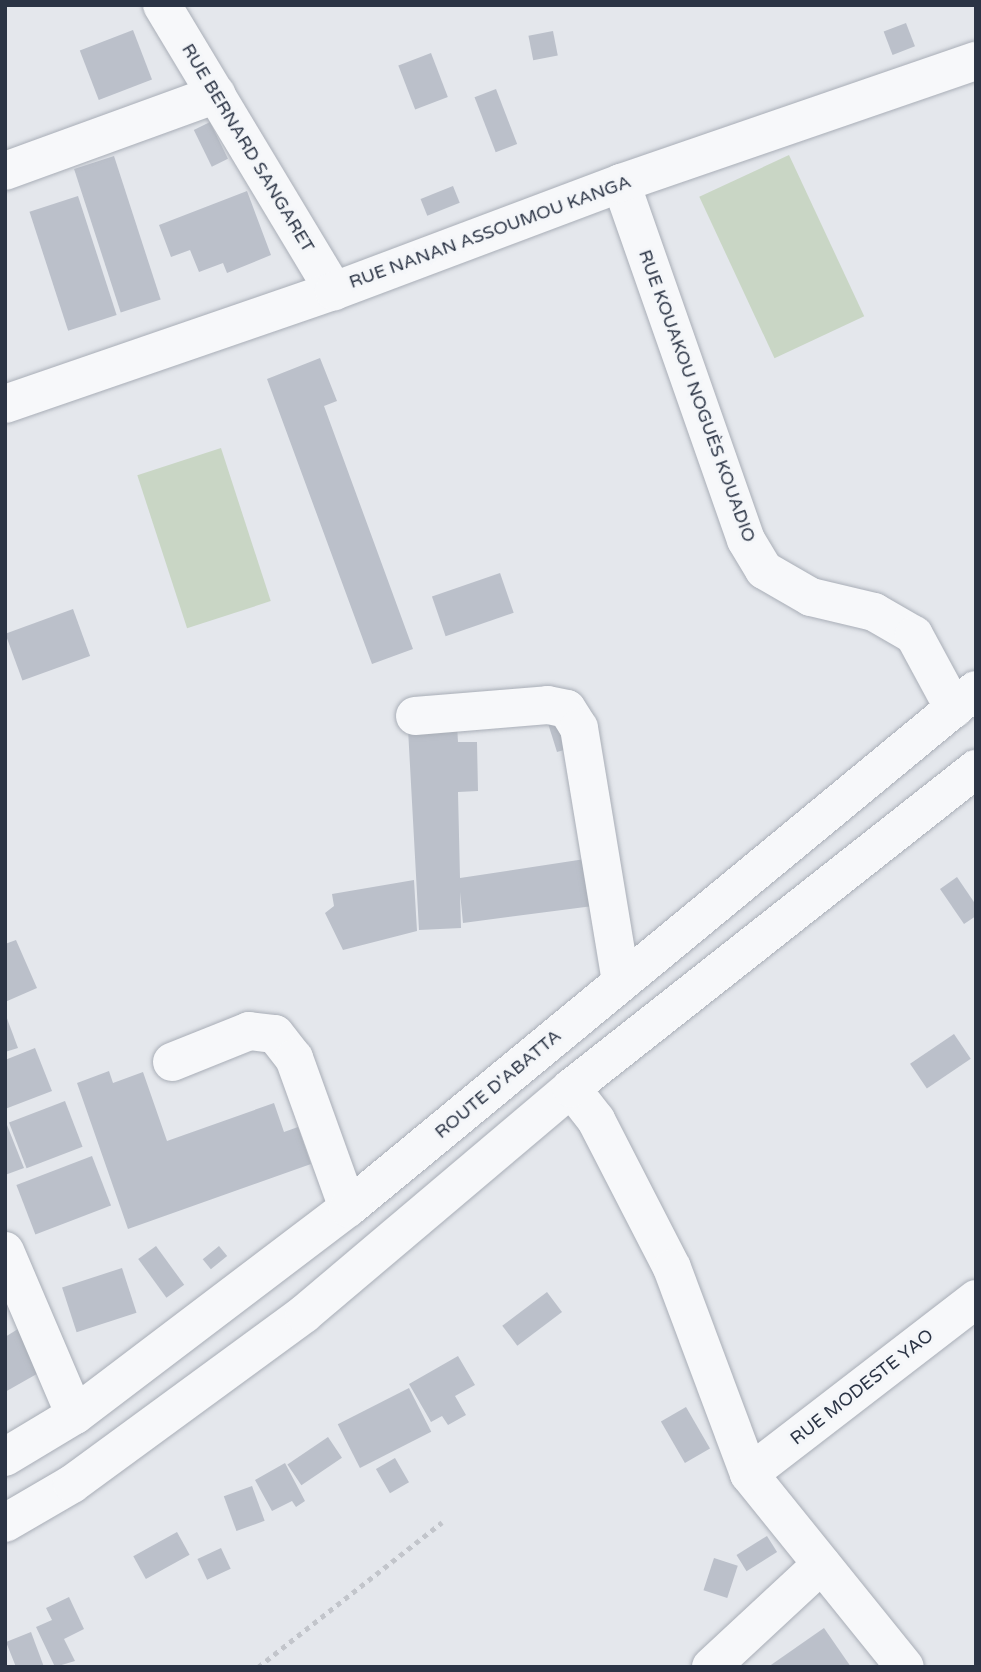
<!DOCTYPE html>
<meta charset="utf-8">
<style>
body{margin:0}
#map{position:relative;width:981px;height:1672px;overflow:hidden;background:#e4e7ec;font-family:"Varela Round",sans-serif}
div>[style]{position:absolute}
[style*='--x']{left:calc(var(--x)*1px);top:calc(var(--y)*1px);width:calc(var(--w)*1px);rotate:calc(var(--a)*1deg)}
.green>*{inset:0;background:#c9d6c5;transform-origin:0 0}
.building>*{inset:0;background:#bbc0ca;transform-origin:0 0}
.path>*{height:4.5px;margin-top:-2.25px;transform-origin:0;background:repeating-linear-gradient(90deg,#c2c5cb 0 5px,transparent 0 10px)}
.roads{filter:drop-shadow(0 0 2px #a9aeb7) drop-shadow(0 0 2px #a9aeb7)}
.minor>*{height:38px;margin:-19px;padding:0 19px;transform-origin:19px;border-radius:19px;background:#f7f8fa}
span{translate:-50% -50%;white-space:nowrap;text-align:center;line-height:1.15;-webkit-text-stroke:6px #f4f6f9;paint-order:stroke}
.street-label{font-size:18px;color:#2b3445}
.frame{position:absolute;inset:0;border:7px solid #2b3445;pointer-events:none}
</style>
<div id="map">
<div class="green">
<i style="left:789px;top:155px;width:178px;height:99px;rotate:65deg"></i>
<i style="left:221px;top:448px;width:161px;height:88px;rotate:72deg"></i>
</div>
<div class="building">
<i style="left:906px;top:23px;width:25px;height:24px;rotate:69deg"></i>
<i style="left:133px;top:30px;width:53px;height:57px;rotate:69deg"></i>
<i style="left:553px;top:31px;width:25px;height:25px;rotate:79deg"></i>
<i style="left:431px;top:53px;width:47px;height:35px;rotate:69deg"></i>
<i style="left:496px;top:89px;width:59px;height:23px;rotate:69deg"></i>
<i style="left:210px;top:122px;width:41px;height:18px;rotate:64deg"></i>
<i style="left:114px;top:156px;width:151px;height:42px;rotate:72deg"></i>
<i style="left:453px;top:186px;width:18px;height:35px;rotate:68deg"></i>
<i style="clip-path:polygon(247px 191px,271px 255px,227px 273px,223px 263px,199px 272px,190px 250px,171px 257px,159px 225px)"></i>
<i style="left:78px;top:196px;width:125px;height:51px;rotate:72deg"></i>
<i style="clip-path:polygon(320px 358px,337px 401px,324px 406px,413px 649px,372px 664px,267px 379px)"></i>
<i style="left:500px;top:573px;width:42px;height:72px;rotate:71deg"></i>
<i style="left:73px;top:609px;width:50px;height:72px;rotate:70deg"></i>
<i style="clip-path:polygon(546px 717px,578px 746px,557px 752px)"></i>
<i style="clip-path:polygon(457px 725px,458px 742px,477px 742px,478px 791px,458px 792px,460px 878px,585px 859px,593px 906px,463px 923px,460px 892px,461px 928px,419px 930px,408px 729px)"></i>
<i style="clip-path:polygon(957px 877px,976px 905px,976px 916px,964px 924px,940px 889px)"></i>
<i style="clip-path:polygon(414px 880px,417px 931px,343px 950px,325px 913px,334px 906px,332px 894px)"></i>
<i style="clip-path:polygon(16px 940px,37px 988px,5px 1002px,5px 944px)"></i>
<i style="clip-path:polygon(5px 1013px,18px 1048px,5px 1052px)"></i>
<i style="left:954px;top:1034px;width:30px;height:53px;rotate:56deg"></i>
<i style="clip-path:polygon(35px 1048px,52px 1091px,5px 1109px,5px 1060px)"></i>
<i style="clip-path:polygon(109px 1071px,113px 1083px,143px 1072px,167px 1141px,274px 1103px,284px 1132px,298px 1127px,311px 1164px,128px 1229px,77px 1083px)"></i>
<i style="left:65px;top:1101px;width:49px;height:60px;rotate:69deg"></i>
<i style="clip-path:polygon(5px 1120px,24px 1168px,5px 1175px)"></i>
<i style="left:92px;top:1156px;width:53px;height:81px;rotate:69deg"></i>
<i style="left:156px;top:1246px;width:48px;height:22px;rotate:54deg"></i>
<i style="left:219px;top:1246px;width:13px;height:21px;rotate:51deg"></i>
<i style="left:122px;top:1268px;width:47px;height:63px;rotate:72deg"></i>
<i style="left:547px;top:1292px;width:25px;height:56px;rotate:53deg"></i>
<i style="clip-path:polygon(18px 1329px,42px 1371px,5px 1392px,5px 1337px)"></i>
<i style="clip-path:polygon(458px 1356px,475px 1385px,455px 1396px,466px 1415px,448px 1425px,442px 1416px,431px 1422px,409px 1384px)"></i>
<i style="left:409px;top:1388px;width:49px;height:80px;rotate:63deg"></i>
<i style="left:686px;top:1407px;width:48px;height:29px;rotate:60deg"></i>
<i style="left:328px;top:1437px;width:25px;height:49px;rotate:56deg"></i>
<i style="left:395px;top:1458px;width:28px;height:22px;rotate:60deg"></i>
<i style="clip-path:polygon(285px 1463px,305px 1501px,296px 1507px,292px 1501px,272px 1511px,255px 1480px)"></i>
<i style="left:252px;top:1486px;width:37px;height:30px;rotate:70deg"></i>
<i style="left:177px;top:1532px;width:26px;height:50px;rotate:61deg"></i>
<i style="left:767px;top:1536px;width:19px;height:36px;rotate:58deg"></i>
<i style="left:221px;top:1548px;width:23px;height:26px;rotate:65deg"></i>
<i style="left:714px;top:1558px;width:25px;height:34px;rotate:18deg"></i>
<i style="clip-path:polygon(69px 1597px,84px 1629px,64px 1639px,75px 1661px,55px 1667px,36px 1627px,52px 1620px,46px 1608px)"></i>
<i style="clip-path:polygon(824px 1628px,851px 1667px,768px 1667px)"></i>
<i style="clip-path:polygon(31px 1632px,44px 1667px,16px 1667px,6px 1642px)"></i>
</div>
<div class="path">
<i style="--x:258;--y:1667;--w:234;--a:-38.2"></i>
</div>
<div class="roads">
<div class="minor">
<i style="--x:162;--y:5;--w:334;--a:59"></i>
<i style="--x:5;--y:171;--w:225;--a:-20"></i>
<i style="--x:621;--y:183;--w:378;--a:70.7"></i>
<i style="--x:746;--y:540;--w:35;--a:59"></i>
<i style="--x:764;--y:570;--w:54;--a:29.9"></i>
<i style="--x:811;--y:597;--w:65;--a:13.4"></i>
<i style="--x:874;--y:612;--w:46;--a:29.9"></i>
<i style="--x:914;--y:635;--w:84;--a:61.6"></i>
<i style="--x:5;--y:404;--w:348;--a:-19"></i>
<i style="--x:334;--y:291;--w:307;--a:-20.6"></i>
<i style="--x:621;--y:183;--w:375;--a:-19"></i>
<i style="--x:415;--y:716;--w:133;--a:-4.7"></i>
<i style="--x:548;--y:705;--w:19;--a:12"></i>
<i style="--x:567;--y:709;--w:22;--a:58"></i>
<i style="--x:579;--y:728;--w:257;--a:80.6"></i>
<i style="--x:172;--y:1062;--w:83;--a:-21.9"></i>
<i style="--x:249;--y:1031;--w:26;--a:7"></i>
<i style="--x:275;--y:1034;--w:31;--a:52"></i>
<i style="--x:294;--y:1058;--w:159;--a:70.2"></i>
<i style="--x:571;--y:1088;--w:41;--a:52"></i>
<i style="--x:596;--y:1120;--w:166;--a:62.8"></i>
<i style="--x:672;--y:1268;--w:220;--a:69.5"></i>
<i style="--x:749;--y:1474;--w:248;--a:51.1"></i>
<i style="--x:5;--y:1251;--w:178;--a:66.9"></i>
<i style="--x:5;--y:1457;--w:82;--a:-31"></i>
<i style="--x:75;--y:1415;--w:343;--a:-37.2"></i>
<i style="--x:348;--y:1208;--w:814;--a:-39.52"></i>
<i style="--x:749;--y:1474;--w:287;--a:-37.6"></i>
<i style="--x:5;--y:1523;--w:78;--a:-30.2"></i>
<i style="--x:72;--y:1484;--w:288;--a:-36.2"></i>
<i style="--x:304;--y:1314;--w:350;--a:-40.2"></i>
<i style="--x:571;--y:1088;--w:516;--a:-38.23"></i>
<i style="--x:711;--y:1667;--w:151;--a:-42.9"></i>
</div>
</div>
<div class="street-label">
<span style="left:248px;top:148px;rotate:59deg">RUE BERNARD SANGARET</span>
<span style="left:490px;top:232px;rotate:-20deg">RUE NANAN ASSOUMOU KANGA</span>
<span style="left:697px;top:396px;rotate:70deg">RUE KOUAKOU NOGUÈS KOUADIO</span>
<span style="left:498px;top:1084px;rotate:-40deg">ROUTE D'ABATTA</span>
<span style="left:862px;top:1387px;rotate:-38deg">RUE MODESTE YAO</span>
</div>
<div class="frame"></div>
</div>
